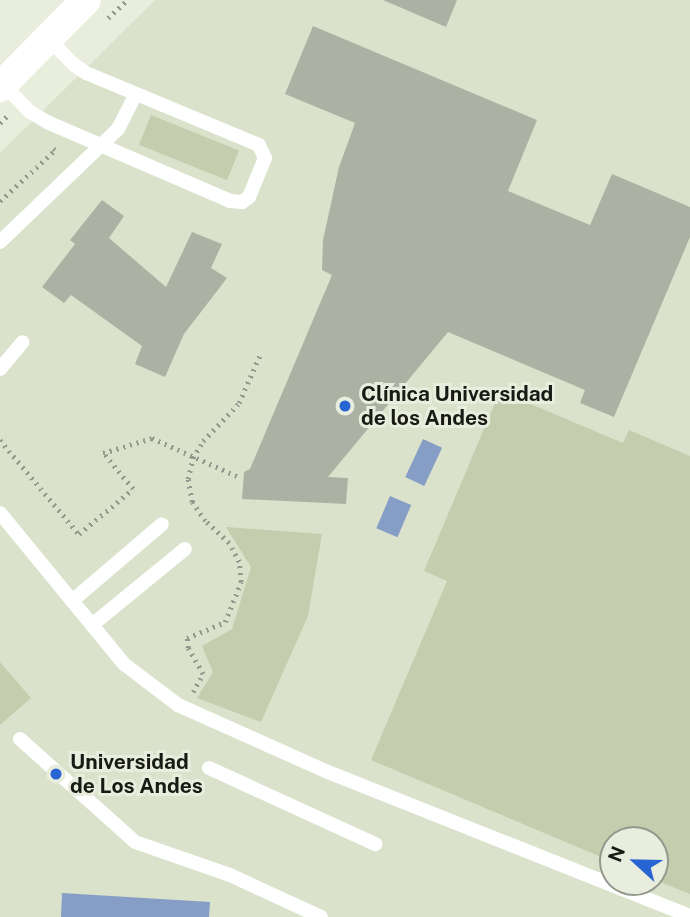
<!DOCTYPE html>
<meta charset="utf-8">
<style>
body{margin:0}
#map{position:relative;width:690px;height:917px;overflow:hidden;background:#e8eddd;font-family:"Public Sans",sans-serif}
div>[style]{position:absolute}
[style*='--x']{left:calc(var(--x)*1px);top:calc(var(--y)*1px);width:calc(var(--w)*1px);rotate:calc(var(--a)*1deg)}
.built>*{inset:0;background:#dbe2cb}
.green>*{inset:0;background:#c4cdae;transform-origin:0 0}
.water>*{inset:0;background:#869ec6;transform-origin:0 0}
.building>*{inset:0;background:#adb1a3}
.path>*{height:4.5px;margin-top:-2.25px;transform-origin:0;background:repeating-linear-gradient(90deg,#95998d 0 2px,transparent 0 7px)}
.lane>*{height:14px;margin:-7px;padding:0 7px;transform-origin:7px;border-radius:7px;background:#fff}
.street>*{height:30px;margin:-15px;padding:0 15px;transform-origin:15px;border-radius:15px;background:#fff}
.dots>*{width:19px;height:19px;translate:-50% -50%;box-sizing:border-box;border:4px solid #e8eddd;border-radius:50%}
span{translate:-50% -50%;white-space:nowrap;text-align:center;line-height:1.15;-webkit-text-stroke:6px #e8eddd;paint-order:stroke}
.poi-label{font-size:21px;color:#181a14;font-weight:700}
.left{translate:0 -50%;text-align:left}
.north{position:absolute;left:599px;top:826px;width:70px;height:70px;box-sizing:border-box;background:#e8eddd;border:2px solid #95998d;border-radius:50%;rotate:292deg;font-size:19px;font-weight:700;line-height:28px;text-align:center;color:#181a14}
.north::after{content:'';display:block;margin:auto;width:24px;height:32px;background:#2865d2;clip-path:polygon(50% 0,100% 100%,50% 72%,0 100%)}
</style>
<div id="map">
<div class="built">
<i style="clip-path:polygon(evenodd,155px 0,690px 0,690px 917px,0 917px,0 153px,155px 0,613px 840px,655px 840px,655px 882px,613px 882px,613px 840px)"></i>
</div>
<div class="green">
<i style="left:151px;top:115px;width:95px;height:32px;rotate:22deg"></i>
<i style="clip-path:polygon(500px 391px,623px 443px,629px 430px,690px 456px,690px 894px,655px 880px,655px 840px,613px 840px,613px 862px,371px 760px,447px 581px,424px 571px)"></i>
<i style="clip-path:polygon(226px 527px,322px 534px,308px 616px,261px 722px,197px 698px,213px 672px,202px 646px,232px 629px,251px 567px)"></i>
<i style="clip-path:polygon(0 662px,31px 698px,0 725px)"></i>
</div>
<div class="water">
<i style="left:423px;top:439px;width:21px;height:42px;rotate:25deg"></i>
<i style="left:390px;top:496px;width:23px;height:35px;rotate:23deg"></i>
<i style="clip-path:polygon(62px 893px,210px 902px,209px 917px,61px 917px)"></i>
</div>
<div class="building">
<i style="clip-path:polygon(383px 0,457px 0,446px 27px)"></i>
<i style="clip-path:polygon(313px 26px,537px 120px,508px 191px,590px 225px,612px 174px,690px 207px,690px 237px,614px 417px,580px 403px,585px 390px,448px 332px,328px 477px,348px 478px,346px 504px,242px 499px,244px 472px,250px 469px,332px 275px,322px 270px,323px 240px,339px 167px,355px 123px,285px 94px)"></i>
<i style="clip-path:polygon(102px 200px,124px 216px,109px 238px,166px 287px,192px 232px,222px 244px,211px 268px,227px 278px,184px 334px,165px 377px,135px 364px,142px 346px,71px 295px,64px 303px,42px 287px,75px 244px,70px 240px)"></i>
</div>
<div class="path">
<i style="--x:108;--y:18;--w:26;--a:-43"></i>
<i style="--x:0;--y:123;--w:13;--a:-45"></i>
<i style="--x:0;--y:201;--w:75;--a:-42.8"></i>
<i style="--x:55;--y:150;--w:5;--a:-143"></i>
<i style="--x:0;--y:440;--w:123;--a:50"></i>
<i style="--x:79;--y:534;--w:70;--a:-39.8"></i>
<i style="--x:133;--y:489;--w:47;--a:-129.8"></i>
<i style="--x:103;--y:453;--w:51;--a:-17"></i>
<i style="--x:152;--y:438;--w:93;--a:24.1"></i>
<i style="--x:193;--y:692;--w:21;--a:-61"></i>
<i style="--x:203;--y:674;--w:30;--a:-120"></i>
<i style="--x:188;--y:648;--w:10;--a:-96"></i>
<i style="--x:187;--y:638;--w:41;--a:-22.8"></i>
<i style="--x:225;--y:622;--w:43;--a:-68.2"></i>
<i style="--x:241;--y:582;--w:20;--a:-96"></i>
<i style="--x:239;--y:562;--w:21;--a:-118"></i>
<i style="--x:229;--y:543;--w:33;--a:-137"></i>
<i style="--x:205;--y:521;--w:23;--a:-124"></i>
<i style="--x:192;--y:502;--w:23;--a:-100"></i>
<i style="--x:188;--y:479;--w:22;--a:-77"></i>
<i style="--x:193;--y:458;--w:20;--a:-60"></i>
<i style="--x:203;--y:441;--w:52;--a:-46.5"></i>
<i style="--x:239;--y:403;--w:52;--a:-66.4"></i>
</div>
<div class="lane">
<i style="--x:3;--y:84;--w:39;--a:46"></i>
<i style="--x:30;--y:112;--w:20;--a:30"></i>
<i style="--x:47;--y:122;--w:199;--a:23.3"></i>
<i style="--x:230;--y:201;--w:12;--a:5"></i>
<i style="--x:242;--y:202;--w:9;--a:-36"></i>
<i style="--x:249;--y:197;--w:42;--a:-67.7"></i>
<i style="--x:265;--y:158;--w:14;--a:-115"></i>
<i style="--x:259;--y:145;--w:187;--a:-157.4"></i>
<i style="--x:86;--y:73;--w:14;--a:-146"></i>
<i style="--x:74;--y:65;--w:39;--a:-134"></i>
<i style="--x:0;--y:242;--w:163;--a:-43.8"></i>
<i style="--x:118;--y:129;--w:38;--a:-63"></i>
<i style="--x:0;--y:369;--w:35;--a:-50"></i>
<i style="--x:0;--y:513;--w:195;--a:50.6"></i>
<i style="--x:124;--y:664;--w:68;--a:37.2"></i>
<i style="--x:178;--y:705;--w:164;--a:24.1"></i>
<i style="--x:328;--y:772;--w:390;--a:21.7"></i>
<i style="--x:72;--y:601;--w:118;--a:-40.5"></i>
<i style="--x:92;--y:625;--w:120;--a:-39.3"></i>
<i style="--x:20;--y:739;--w:154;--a:41.8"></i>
<i style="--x:135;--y:842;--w:101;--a:19.2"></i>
<i style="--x:230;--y:875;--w:100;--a:24.8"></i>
<i style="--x:209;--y:768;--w:183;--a:24.6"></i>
</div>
<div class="street">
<i style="--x:0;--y:87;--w:122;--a:-45.3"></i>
</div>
<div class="dots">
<i style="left:345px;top:406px;background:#2865d2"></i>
<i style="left:56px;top:774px;background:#2865d2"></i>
</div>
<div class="poi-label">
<span class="left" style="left:361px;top:406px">Clínica Universidad<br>de los Andes</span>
<span class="left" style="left:70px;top:774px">Universidad<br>de Los Andes</span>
</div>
<div class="north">N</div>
</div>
